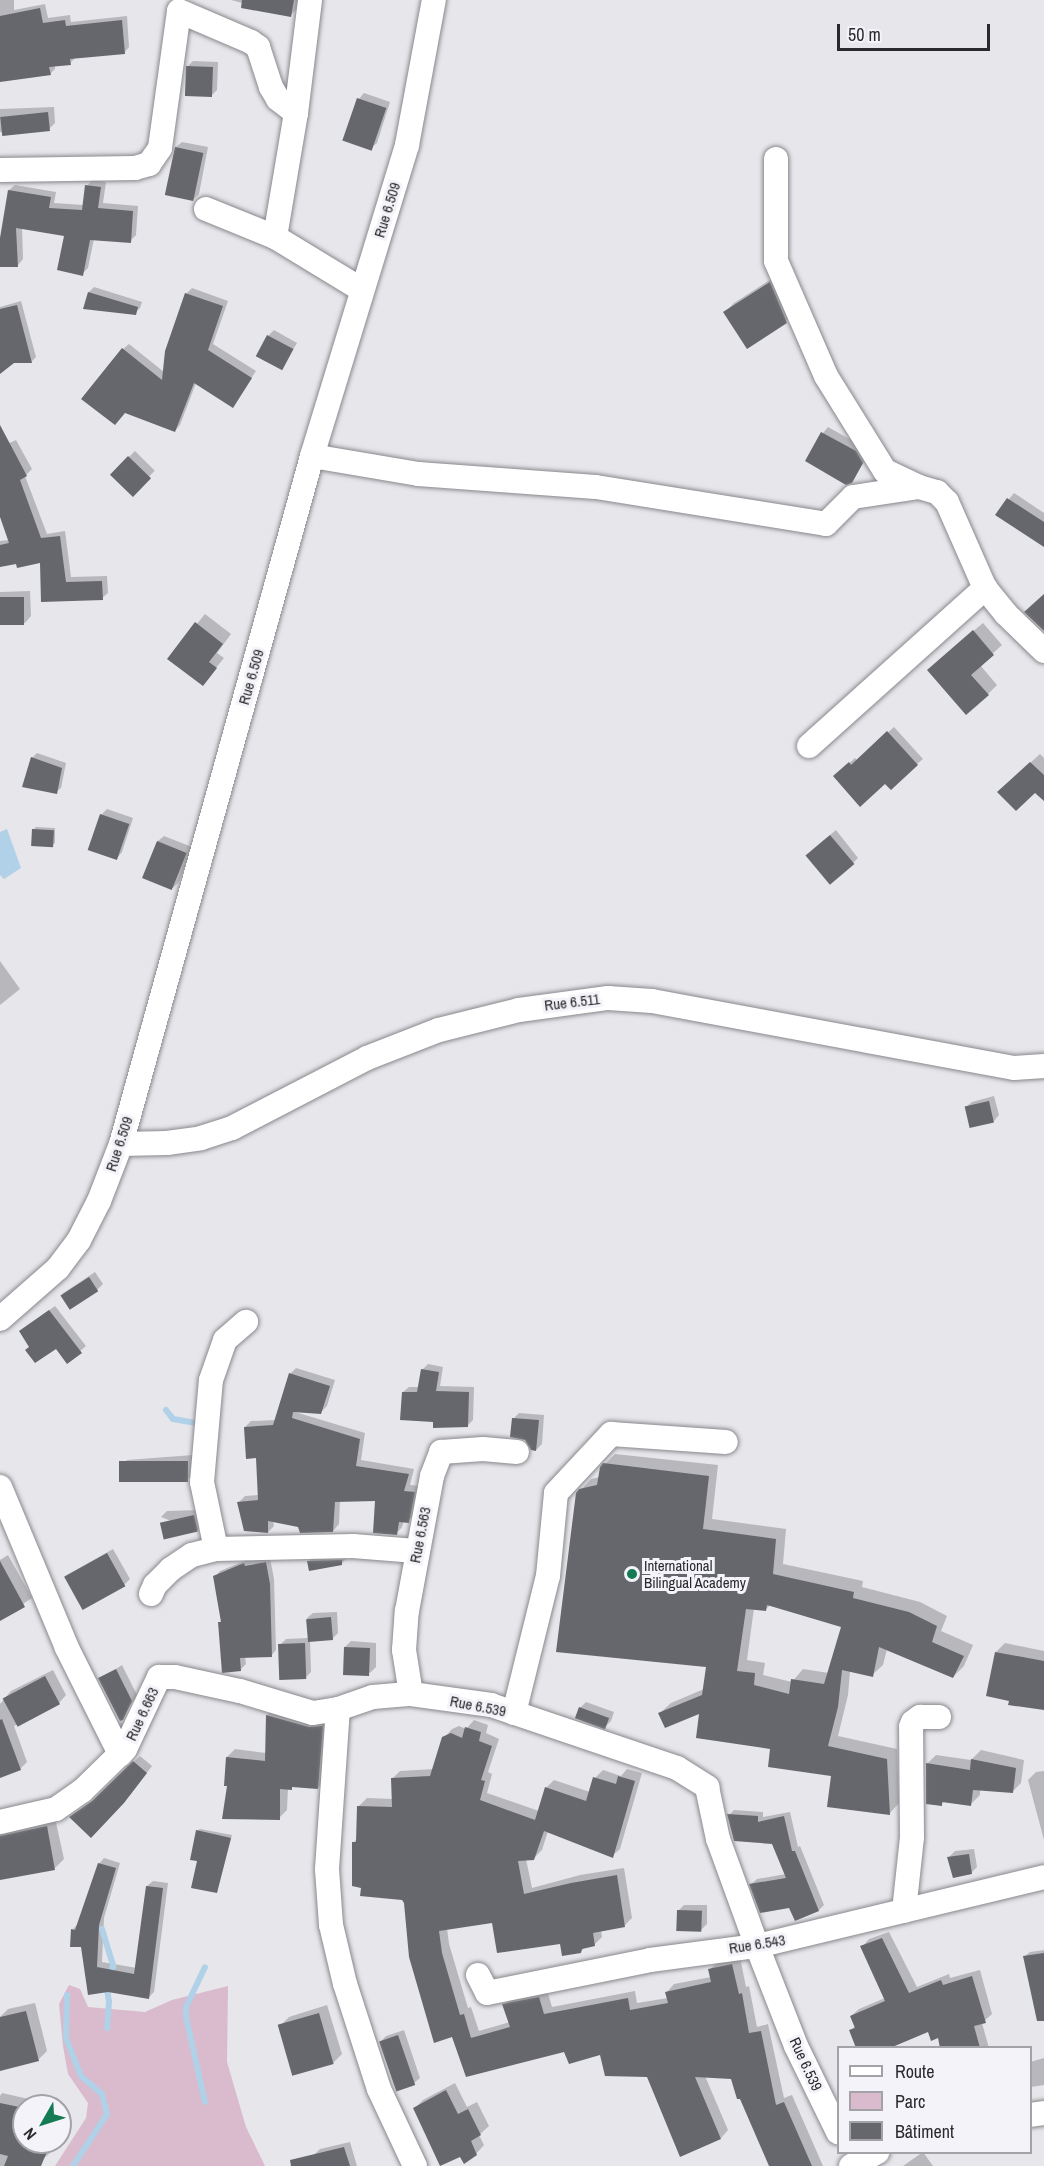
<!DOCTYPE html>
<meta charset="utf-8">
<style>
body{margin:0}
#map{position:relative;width:1044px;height:2166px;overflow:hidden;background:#e6e6eb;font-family:"Archivo Narrow",sans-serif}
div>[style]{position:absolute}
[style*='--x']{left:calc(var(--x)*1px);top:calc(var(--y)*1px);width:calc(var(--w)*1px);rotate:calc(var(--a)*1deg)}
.green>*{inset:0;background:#dabacd}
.water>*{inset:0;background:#b0d1e7}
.shadow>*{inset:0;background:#0003;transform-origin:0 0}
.stream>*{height:6px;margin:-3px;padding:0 3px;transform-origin:3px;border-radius:3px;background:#b0d1e7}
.building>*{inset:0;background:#65676c;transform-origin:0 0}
.roads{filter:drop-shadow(0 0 2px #89888d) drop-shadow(0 0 2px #89888d)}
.minor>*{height:24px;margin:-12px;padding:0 12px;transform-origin:12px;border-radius:12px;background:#fff}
.dots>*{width:16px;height:16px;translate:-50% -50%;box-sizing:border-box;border:3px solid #f3f3f9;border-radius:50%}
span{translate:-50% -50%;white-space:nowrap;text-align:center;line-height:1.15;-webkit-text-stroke:6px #f3f3f9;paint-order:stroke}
.street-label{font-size:15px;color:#2a2a2c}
.poi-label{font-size:15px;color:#2a2a2c}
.left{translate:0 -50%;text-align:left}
.legend{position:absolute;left:837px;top:2046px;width:195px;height:108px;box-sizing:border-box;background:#f3f3f9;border:2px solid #a3a3a7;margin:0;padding:8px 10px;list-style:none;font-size:18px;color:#2a2a2c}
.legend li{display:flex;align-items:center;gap:12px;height:30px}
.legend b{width:30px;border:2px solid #a3a3a7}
.north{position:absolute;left:12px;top:2094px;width:60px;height:60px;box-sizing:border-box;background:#f3f3f9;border:2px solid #a3a3a7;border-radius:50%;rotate:231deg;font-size:16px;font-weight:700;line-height:24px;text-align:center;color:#2a2a2c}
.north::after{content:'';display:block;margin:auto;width:21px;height:27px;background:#147b54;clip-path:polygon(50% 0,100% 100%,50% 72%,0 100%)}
.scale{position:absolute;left:837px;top:24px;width:153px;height:27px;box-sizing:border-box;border:3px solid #2a2a2c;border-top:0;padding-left:8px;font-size:18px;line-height:21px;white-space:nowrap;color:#2a2a2c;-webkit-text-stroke:4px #f3f3f9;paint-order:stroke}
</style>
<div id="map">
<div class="green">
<i style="clip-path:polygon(69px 1985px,80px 1989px,88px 2007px,145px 2012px,172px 2000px,228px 1986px,227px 2062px,246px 2127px,265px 2166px,55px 2166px,86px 2118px,88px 2103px,68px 2074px,63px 2046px,59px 2004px)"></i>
</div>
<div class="water">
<i style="clip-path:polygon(7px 829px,21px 868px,4px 879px,0 875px,0 832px)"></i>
</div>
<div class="shadow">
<i style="clip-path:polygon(0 0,14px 0,14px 10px,45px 4px,48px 18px,70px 15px,71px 22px,127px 16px,129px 47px,124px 53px,75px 58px,70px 63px,55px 65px,55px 69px,50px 74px,0 81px)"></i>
<i style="clip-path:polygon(231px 0,298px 0,296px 10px,290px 16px)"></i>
<i style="clip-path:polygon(193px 61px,218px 62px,217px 90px,211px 96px,187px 67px)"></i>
<i style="clip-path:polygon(364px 93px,390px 102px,377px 143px,371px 148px,359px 99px)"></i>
<i style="clip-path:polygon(54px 107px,55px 123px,49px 129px,0 132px,0 109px)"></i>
<i style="clip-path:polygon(182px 142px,208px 147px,199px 194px,193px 200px,176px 147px)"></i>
<i style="clip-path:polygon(92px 180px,106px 182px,103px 203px,138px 206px,136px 235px,130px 241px,94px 239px,88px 268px,82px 274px,66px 235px,22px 227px,23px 259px,18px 265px,0 266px,0 240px,9px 190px,15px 185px,56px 192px,54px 203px,84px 205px,87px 186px)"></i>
<i style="clip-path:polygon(779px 274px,795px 312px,786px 321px,725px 312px,734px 303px)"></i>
<i style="clip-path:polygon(94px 287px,142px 302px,140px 308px,135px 313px,85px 308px,89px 292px)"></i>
<i style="clip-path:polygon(192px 288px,228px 301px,213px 344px,256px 371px,233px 406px,196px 383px,180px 425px,175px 431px,123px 349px,129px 344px,164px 372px,186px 294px)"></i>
<i style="clip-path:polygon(21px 301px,36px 357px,31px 362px,13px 361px,0 372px,0 307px)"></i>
<i style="clip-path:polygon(274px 330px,297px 343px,281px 369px,268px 336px)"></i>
<i style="clip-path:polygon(828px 427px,862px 446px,868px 456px,851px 481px,823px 433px)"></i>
<i style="clip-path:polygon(16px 440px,32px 469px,25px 476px,47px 534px,65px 531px,71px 577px,107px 576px,108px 593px,102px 598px,43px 600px,41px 561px,0 565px,0 541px,9px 540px,0 512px,0 447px)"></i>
<i style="left:135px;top:451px;width:28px;height:33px;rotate:45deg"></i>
<i style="clip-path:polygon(1014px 493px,1044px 513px,1044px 545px,997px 514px)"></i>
<i style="clip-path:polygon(30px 591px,31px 616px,25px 623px,0 623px,0 592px)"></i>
<i style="clip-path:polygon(205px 614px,231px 634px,217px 653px,224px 658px,203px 684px,169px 658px)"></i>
<i style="clip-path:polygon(983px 623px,1002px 645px,980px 665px,997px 685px,988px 694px,938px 661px)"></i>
<i style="clip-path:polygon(894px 727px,923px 759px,917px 764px,886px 782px,841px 771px,855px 758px,857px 760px)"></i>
<i style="clip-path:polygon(37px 753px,66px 763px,61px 788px,56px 792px,32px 758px)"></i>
<i style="clip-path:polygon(1040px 754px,1044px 758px,1044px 795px,1008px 783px)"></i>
<i style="clip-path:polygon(107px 809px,133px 818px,122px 852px,117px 858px,101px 815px)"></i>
<i style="clip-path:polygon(36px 827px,55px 828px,55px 843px,52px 845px,33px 830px)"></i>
<i style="clip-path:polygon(836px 830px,858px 858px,853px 863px,812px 850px)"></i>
<i style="clip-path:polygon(164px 836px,192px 847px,179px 882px,173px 888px,144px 877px,158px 841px)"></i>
<i style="clip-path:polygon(0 961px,20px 989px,0 1005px)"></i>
<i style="clip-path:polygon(994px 1096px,999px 1115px,994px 1121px,966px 1107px,972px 1102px)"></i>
<i style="clip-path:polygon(95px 1272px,103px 1284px,97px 1290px,62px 1294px)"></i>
<i style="clip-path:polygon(55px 1306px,86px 1346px,67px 1362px,56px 1347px,30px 1346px,26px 1327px)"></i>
<i style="clip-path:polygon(428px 1364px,443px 1367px,440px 1386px,474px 1387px,473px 1420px,467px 1426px,435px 1421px,403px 1392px,409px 1387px,419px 1387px,422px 1370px)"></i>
<i style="clip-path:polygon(296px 1368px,335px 1380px,327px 1406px,321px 1412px,295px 1412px,365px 1433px,361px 1460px,414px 1469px,410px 1485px,420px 1486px,414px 1515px,408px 1521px,404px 1521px,402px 1527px,396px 1534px,376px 1500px,340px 1500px,339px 1524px,333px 1531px,273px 1521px,274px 1526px,268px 1532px,239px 1502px,245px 1496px,259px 1495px,258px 1457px,245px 1427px,251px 1421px,277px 1420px,290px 1374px)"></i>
<i style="clip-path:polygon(519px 1413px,544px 1415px,542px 1444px,536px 1450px,514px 1418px)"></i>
<i style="clip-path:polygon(evenodd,615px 1454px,718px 1465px,712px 1519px,786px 1529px,783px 1564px,863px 1581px,862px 1587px,920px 1602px,947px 1616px,941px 1631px,973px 1645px,964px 1666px,953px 1677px,887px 1649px,883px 1665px,872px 1675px,850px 1671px,848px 1695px,838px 1736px,897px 1749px,899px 1803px,889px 1814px,832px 1774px,772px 1748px,701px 1711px,660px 1713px,671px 1703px,704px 1689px,707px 1665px,577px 1494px,591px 1479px,600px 1477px,601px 1468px,615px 1454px,771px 1604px,842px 1626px,829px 1673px,803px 1669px,792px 1682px,763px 1675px,765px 1663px,747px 1660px,754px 1608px,766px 1609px,771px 1604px)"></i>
<i style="clip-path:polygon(193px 1455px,193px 1474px,187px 1480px,121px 1466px,127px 1460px)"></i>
<i style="clip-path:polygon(200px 1510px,203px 1525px,197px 1531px,161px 1517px,167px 1511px)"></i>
<i style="clip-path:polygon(113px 1549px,130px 1579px,124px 1585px,65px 1576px)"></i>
<i style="clip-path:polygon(8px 1555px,32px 1598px,0 1619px,0 1560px)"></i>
<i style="clip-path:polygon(314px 1556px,347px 1558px,341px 1564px,308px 1562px)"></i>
<i style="clip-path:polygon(270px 1558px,274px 1579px,276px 1650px,271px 1656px,245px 1656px,246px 1664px,241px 1669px,220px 1622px,222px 1620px,215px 1577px,220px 1571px,249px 1559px,250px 1561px)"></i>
<i style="clip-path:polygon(337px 1612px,338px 1633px,332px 1639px,310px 1640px,311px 1672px,305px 1678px,280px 1645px,286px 1639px,308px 1638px,307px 1618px,313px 1613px)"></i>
<i style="clip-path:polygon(351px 1641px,376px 1643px,376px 1667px,370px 1673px,345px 1647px)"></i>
<i style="clip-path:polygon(1005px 1643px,1044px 1651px,1044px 1708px,996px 1652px)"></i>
<i style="clip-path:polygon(122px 1665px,137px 1695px,122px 1718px,100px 1679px)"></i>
<i style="clip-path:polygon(53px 1670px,66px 1695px,59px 1703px,14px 1726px,27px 1762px,20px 1769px,0 1776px,0 1704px,11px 1691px)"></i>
<i style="clip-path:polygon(586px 1702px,614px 1712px,611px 1721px,605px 1727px,580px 1708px)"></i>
<i style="clip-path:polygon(275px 1708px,330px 1719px,326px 1780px,318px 1788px,294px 1785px,288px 1788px,287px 1810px,279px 1818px,228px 1785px,227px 1757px,235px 1749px,266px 1753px,267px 1715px)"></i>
<i style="clip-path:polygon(474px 1720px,488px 1725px,486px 1733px,499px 1739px,488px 1772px,492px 1774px,487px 1793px,539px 1811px,546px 1788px,554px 1780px,590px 1792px,595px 1778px,603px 1770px,621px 1776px,627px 1769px,642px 1773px,620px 1849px,612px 1856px,548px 1831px,542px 1850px,534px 1858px,526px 1859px,532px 1888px,580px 1875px,624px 1868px,632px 1918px,624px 1926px,601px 1930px,602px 1937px,594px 1945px,585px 1947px,580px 1952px,561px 1942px,493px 1921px,447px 1928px,449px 1944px,468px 2008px,471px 2007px,479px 2031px,510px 2022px,504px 2005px,512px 1997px,547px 1990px,552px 2007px,635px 1991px,637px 2003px,668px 1998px,667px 1992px,674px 1984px,711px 1977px,710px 1969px,718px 1962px,740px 1957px,746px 1987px,749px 1986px,757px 2027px,768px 2024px,784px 2098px,792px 2095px,823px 2166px,771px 2166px,732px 2077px,705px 2076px,728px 2130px,721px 2138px,648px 2075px,601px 2054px,565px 2050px,467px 2075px,405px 1902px,403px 1898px,363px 1887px,354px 1842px,358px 1838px,359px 1806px,367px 1798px,393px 1799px,392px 1779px,400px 1771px,434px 1769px,444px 1738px,452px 1729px,459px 1726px,466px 1729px)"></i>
<i style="clip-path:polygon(981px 1750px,1024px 1760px,1021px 1783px,1012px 1792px,980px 1789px,980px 1795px,971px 1804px,945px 1801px,941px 1805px,927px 1764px,936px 1755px,971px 1760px)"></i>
<i style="clip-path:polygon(140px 1756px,152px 1766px,130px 1795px,99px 1796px)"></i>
<i style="clip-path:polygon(1044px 1771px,1044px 1840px,1028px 1780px,1036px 1772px)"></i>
<i style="clip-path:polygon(734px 1810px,763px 1812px,763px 1817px,790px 1812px,798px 1847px,800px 1846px,824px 1905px,819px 1910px,790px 1907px,751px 1884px,757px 1879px,786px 1874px,773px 1842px,729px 1815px)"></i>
<i style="clip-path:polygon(55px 1818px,64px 1859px,55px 1868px,0 1866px,0 1829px)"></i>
<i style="clip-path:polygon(200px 1829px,232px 1835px,217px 1891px,198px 1860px,197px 1831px)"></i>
<i style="clip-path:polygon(974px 1849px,977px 1867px,971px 1873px,949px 1857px,955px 1851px)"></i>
<i style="clip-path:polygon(104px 1858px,120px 1863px,104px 1918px,102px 1962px,137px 1968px,147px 1886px,153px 1881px,168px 1883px,154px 1992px,148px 1998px,108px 1991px,72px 1930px,78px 1924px,99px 1864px)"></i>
<i style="clip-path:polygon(684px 1905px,707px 1905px,707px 1924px,701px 1930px,678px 1911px)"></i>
<i style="clip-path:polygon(889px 1932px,917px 1987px,949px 1974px,950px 1978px,980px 1970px,992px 2014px,982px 2023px,989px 2048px,942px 2048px,939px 2036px,928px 2030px,850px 2031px,855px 2026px,851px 2016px,859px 2009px,885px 1998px,862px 1947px,869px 1939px)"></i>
<i style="clip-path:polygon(1044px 1950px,1044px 2000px,1024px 1957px,1030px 1952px)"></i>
<i style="clip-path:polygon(35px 2003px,47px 2051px,38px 2060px,0 2070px,0 2017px,8px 2009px)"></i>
<i style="clip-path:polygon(327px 2005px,342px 2054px,333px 2063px,280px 2026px,289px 2017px)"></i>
<i style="clip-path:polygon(404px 2030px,420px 2078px,414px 2083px,380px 2042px,386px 2036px)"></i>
<i style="clip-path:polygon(1044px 2058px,1044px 2085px,1031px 2087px,1030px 2062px)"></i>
<i style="clip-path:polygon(455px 2083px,467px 2107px,477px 2102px,489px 2126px,479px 2135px,484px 2145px,476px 2154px,415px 2108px,423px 2100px)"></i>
<i style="clip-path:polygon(2px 2093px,33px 2100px,32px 2106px,24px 2106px,24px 2142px,55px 2142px,51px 2152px,42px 2160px,20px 2166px,0 2166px,0 2096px)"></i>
<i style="clip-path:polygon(350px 2142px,357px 2166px,317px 2166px,314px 2155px,320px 2149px)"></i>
<i style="clip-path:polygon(923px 2152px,933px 2166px,903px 2166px)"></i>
</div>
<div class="stream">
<i style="--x:166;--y:1410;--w:11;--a:52"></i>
<i style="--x:173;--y:1419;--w:29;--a:10"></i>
<i style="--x:102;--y:1929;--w:39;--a:73"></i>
<i style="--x:113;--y:1966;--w:24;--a:105"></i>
<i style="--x:107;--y:1989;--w:12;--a:81"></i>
<i style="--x:109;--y:2001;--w:27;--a:94"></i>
<i style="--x:67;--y:1995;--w:43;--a:91.3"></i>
<i style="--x:66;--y:2038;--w:41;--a:68.5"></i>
<i style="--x:81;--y:2076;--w:28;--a:41"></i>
<i style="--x:102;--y:2094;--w:21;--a:76"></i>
<i style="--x:107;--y:2114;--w:62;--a:123.2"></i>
<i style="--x:205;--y:2102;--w:87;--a:-102.6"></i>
<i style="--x:186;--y:2017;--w:10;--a:-90"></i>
<i style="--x:186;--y:2007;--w:44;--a:-64.6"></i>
</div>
<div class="building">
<i style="clip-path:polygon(242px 0,294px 0,291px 17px,241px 8px)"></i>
<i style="clip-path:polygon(40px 8px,43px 23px,65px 20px,66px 26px,122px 20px,125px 54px,70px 59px,71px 65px,49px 67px,51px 75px,0 82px,0 16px)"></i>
<i style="left:186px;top:66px;width:27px;height:30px;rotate:2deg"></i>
<i style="left:357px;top:98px;width:31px;height:45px;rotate:19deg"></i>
<i style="left:48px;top:112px;width:19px;height:48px;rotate:84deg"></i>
<i style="left:175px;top:147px;width:29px;height:49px;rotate:12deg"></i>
<i style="clip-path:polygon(85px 185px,101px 187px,98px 208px,133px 211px,131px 243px,90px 240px,83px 276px,57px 270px,64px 236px,16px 228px,18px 267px,0 267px,0 238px,8px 190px,51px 197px,49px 208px,82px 210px)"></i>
<i style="clip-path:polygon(770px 282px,787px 323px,747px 349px,723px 312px)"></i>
<i style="clip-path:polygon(88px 292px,138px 307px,136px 315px,83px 309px)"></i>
<i style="clip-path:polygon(185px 293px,223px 306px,208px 350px,252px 378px,233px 408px,194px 383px,175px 432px,125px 413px,115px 425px,81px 399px,122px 348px,162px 380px,165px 351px)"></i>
<i style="clip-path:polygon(17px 305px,32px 363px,14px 363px,0 374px,0 309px)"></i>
<i style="left:267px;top:335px;width:30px;height:24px;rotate:28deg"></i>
<i style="clip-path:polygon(0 425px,27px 476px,20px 480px,41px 538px,60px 536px,66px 582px,102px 581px,103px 600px,41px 602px,40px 563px,17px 568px,16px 564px,0 567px,0 545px,9px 543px,0 517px)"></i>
<i style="clip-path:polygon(821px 432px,856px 451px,863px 463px,852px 483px,846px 485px,805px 461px)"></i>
<i style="left:128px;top:456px;width:32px;height:26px;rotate:44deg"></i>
<i style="clip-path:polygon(1007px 498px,1044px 522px,1044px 547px,995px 515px)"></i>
<i style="clip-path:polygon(1044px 594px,1044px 631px,1024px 612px)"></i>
<i style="left:0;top:597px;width:24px;height:28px"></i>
<i style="clip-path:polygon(195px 622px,223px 644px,209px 662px,217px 668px,203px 686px,167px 659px)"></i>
<i style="clip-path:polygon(973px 630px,994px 655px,971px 675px,989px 695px,966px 715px,927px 670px)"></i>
<i style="clip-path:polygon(887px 731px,918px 765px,891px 790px,885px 784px,860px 807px,833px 776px,849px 762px,851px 765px)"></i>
<i style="clip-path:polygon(31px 757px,62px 768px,57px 794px,22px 787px)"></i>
<i style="clip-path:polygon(1030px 762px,1044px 775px,1044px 801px,1035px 793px,1016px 811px,997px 792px)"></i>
<i style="left:100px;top:814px;width:31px;height:38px;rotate:19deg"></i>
<i style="left:32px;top:829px;width:22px;height:17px;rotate:3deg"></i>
<i style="left:830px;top:835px;width:38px;height:32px;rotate:50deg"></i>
<i style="left:157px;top:841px;width:32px;height:40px;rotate:22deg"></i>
<i style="left:989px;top:1101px;width:22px;height:25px;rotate:77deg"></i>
<i style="left:89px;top:1277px;width:17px;height:34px;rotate:57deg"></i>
<i style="clip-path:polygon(49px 1310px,82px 1353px,67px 1364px,56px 1349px,35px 1363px,25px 1350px,29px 1347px,19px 1331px)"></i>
<i style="clip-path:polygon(421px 1369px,439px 1372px,436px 1391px,469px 1392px,468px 1427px,433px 1428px,433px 1422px,400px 1420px,402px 1392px,417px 1392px)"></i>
<i style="clip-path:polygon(289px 1373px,330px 1386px,321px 1414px,293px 1412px,292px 1418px,360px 1439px,356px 1466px,409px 1474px,404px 1491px,415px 1492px,409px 1523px,399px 1522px,397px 1535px,373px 1533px,375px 1501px,335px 1502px,333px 1532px,300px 1533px,298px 1527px,268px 1521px,268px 1533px,244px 1531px,237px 1502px,258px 1500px,256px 1458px,246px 1459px,244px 1427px,273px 1425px)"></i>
<i style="clip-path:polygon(512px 1418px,539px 1420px,536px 1451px,531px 1450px,525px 1440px,510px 1437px)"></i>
<i style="left:188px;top:1461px;width:21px;height:69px;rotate:90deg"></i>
<i style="clip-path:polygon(evenodd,603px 1463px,709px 1476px,703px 1529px,776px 1539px,773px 1574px,854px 1592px,853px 1598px,909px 1612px,937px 1626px,932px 1642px,964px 1656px,953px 1678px,879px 1647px,873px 1677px,842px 1670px,838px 1707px,828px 1746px,887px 1759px,890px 1815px,827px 1807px,831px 1776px,768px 1767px,770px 1749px,696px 1738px,699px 1714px,665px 1728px,658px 1713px,702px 1695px,706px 1667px,556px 1652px,576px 1493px,579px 1489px,597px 1485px,600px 1467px,603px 1463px,767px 1605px,841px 1627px,824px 1684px,791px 1679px,789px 1694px,754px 1685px,755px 1673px,737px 1671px,746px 1609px,766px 1611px,767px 1605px)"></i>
<i style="left:194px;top:1515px;width:17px;height:35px;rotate:77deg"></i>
<i style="left:107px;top:1553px;width:38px;height:49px;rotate:61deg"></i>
<i style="clip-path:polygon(342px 1560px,342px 1565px,309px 1571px,307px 1561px)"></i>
<i style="clip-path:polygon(0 1561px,25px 1607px,0 1621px)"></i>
<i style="clip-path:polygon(266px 1562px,270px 1584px,272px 1657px,240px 1658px,241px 1671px,222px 1673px,218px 1622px,221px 1622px,213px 1576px,244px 1563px,245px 1566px)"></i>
<i style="left:331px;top:1617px;width:23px;height:25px;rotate:85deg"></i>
<i style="left:305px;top:1643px;width:36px;height:27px;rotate:88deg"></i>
<i style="left:344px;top:1647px;width:26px;height:28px;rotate:2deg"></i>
<i style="clip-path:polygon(995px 1652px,1044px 1661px,1044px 1710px,1008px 1705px,1009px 1701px,986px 1696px)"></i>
<i style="clip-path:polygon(116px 1669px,132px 1701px,123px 1720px,120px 1721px,98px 1678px)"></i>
<i style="left:45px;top:1676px;width:32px;height:48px;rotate:62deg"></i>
<i style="left:579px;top:1707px;width:32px;height:12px;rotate:20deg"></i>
<i style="clip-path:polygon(266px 1715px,309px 1727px,323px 1726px,318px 1789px,292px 1787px,292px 1790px,280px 1789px,280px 1820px,222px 1819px,227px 1786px,224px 1786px,226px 1757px,265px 1761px)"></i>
<i style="clip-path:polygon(2px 1719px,21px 1770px,0 1778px,0 1720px)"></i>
<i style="clip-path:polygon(465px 1727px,481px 1732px,479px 1741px,492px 1746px,481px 1780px,485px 1781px,480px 1800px,535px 1820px,545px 1787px,586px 1801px,593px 1777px,616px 1784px,618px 1776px,635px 1781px,613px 1858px,544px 1831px,534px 1860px,518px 1861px,524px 1894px,571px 1883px,617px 1875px,625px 1927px,593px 1933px,595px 1946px,582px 1949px,581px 1953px,562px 1956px,560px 1944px,497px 1953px,492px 1923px,439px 1931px,442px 1953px,460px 2015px,464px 2014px,471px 2038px,510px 2027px,502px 2004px,539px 1997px,544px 2014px,628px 1998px,630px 2010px,668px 2003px,665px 1992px,711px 1982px,708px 1969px,732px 1964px,739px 1994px,742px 1993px,749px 2033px,761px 2031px,776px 2105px,784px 2102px,812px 2166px,769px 2166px,740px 2099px,737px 2099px,731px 2079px,695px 2077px,721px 2139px,680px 2157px,647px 2077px,605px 2076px,600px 2055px,569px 2064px,564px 2052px,466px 2077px,452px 2037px,434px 2043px,409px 1957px,404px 1903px,402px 1900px,360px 1896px,361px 1888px,352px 1886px,352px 1842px,356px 1842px,357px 1806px,392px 1807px,391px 1778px,430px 1776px,442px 1737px,451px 1733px,462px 1738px)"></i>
<i style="clip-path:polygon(971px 1759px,1016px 1768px,1013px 1793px,973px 1790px,971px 1806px,942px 1802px,942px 1806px,926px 1804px,926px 1763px,970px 1770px)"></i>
<i style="clip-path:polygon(133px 1761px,147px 1773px,124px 1803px,91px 1838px,69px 1817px,92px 1801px)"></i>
<i style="clip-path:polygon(727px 1814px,758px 1816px,758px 1822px,784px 1816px,792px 1851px,795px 1851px,819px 1911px,795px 1921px,789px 1908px,760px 1913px,749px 1884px,786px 1878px,772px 1844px,734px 1841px)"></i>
<i style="clip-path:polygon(47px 1826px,55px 1870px,0 1880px,0 1836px)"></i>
<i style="clip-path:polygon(196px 1830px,231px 1838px,217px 1893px,191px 1888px,197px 1861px,190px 1860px)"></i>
<i style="clip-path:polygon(969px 1854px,972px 1874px,953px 1878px,947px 1857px)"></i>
<i style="clip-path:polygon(98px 1863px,116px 1868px,99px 1925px,97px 1967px,134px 1974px,146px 1886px,163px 1888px,149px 1999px,108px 1992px,88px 1995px,81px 1947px,70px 1947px,71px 1929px,75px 1930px)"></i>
<i style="left:677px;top:1910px;width:25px;height:21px;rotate:2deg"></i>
<i style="clip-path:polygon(882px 1938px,909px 1993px,941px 1980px,943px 1985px,972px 1976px,986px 2023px,974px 2026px,980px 2048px,940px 2048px,938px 2038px,931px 2041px,928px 2032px,890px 2048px,856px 2048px,849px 2030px,855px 2028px,850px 2016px,885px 2001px,860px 1946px)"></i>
<i style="clip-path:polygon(1044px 1953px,1044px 2021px,1037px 2021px,1023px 1956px)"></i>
<i style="clip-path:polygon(26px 2011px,39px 2061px,0 2071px,0 2017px)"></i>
<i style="left:319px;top:2013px;width:53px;height:43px;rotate:74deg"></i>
<i style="left:398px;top:2035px;width:53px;height:20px;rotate:71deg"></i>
<i style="clip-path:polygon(446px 2090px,458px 2114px,468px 2109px,481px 2135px,471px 2141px,477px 2155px,464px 2164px,460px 2157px,440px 2166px,413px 2108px)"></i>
<i style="clip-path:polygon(0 2103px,24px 2108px,24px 2142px,51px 2142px,41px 2166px,4px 2166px,8px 2156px,0 2154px)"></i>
<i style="clip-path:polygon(344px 2147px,350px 2166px,291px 2166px,290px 2160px)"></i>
</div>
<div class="roads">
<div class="minor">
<i style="--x:776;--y:159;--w:102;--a:90"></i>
<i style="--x:776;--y:261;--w:125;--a:66.5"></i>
<i style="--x:826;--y:376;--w:112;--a:58.2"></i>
<i style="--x:885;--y:471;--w:38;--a:25"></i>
<i style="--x:0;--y:170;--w:135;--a:-0.8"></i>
<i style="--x:135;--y:168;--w:15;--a:-16"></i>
<i style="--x:149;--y:164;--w:19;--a:-55"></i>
<i style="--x:160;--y:148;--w:138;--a:-82.1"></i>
<i style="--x:179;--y:11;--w:78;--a:23.3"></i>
<i style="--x:251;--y:42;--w:9;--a:36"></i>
<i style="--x:258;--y:47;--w:42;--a:72"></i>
<i style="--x:271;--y:87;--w:14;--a:60"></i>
<i style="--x:278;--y:99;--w:23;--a:38"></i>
<i style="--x:206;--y:209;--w:74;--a:22.1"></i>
<i style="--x:275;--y:237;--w:102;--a:31.3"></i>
<i style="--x:275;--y:237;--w:126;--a:-80.4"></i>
<i style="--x:296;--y:113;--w:114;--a:-82.9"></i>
<i style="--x:312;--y:456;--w:108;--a:9.6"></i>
<i style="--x:418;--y:474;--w:178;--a:4.2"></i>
<i style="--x:596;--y:487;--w:233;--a:9.1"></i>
<i style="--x:826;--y:524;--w:38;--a:-45"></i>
<i style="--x:853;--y:497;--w:67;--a:-8.6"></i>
<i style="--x:919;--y:487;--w:19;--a:16"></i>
<i style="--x:937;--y:492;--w:14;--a:45"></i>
<i style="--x:947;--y:502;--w:94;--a:66.2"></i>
<i style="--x:985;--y:588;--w:33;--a:51"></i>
<i style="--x:1006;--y:614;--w:53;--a:44.2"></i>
<i style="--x:809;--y:746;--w:237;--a:-41.9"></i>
<i style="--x:121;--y:1144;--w:46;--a:-1.2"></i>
<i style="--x:167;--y:1143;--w:34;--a:-8"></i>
<i style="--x:201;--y:1138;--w:33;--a:-18"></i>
<i style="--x:232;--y:1128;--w:152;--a:-27.4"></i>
<i style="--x:367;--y:1058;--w:77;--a:-21.3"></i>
<i style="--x:439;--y:1030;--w:82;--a:-14"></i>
<i style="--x:519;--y:1010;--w:90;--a:-7.7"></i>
<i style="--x:608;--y:998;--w:44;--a:3.9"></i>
<i style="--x:652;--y:1001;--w:368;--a:10.5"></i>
<i style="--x:1014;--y:1068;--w:30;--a:-4"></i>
<i style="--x:0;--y:1319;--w:77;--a:-41.3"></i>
<i style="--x:58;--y:1268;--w:35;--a:-53"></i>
<i style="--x:79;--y:1240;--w:44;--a:-62.9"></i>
<i style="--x:99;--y:1201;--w:61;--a:-68.9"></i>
<i style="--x:121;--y:1144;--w:714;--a:-74.48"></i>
<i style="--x:312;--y:456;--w:325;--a:-73"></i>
<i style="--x:407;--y:145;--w:147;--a:-79.5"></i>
<i style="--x:0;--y:1487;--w:174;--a:67.4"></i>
<i style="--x:67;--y:1648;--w:119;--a:63.4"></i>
<i style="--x:216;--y:1549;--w:68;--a:-101.8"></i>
<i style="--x:202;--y:1482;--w:102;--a:-85"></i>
<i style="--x:211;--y:1380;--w:42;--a:-70.7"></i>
<i style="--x:225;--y:1340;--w:28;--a:-41"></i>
<i style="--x:151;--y:1594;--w:10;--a:-66"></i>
<i style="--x:155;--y:1585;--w:23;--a:-45"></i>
<i style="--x:171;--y:1569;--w:25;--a:-34"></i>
<i style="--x:192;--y:1555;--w:25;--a:-14"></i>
<i style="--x:216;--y:1549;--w:137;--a:-1.3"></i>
<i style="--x:353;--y:1546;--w:63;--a:4.5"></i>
<i style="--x:411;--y:1694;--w:45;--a:-99"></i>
<i style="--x:404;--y:1650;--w:39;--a:-86"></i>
<i style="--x:407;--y:1611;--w:137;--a:-79.5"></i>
<i style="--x:432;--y:1476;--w:26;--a:-69"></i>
<i style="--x:441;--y:1452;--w:42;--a:-4.1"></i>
<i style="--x:483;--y:1449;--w:34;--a:5"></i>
<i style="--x:514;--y:1713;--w:141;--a:-76.1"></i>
<i style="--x:548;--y:1576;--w:83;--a:-84.5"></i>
<i style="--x:556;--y:1493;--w:81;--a:-47"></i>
<i style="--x:611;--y:1434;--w:115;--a:4"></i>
<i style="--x:0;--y:1822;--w:57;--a:-13.1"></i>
<i style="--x:56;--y:1809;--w:32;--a:-35"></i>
<i style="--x:82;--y:1791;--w:60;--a:-44.3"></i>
<i style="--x:125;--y:1749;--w:80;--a:-64.7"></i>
<i style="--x:159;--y:1677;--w:16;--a:0"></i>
<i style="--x:175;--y:1677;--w:66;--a:12.2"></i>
<i style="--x:240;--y:1691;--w:76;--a:16.8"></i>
<i style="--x:313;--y:1713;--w:25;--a:-9"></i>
<i style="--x:904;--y:1911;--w:74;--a:-83.8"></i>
<i style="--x:912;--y:1837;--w:110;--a:-90.5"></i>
<i style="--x:911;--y:1727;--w:5;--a:-68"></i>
<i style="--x:913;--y:1722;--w:9;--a:-36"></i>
<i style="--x:920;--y:1717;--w:19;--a:0"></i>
<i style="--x:478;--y:1975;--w:20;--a:63"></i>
<i style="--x:487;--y:1993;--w:166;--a:-11.4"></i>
<i style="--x:650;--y:1960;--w:108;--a:-7.5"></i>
<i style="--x:757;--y:1946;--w:295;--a:-13.5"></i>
<i style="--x:1030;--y:2115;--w:14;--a:-8"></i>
<i style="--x:415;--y:2166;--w:85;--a:-115.1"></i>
<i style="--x:379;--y:2089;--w:110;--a:-107.9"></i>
<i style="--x:345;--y:1984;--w:61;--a:-103.3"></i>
<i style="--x:331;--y:1925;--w:56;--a:-94.1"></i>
<i style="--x:327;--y:1869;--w:160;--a:-86.1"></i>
<i style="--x:338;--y:1709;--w:37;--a:-19"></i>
<i style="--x:373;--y:1697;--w:38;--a:-5"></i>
<i style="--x:411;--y:1694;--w:81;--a:7.8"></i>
<i style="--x:491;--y:1705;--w:196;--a:18.7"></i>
<i style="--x:677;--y:1768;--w:36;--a:32"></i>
<i style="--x:707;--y:1787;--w:53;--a:78.1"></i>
<i style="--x:718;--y:1839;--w:114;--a:70"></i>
<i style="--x:757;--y:1946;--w:107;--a:68.7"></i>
<i style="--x:796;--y:2046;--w:96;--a:64"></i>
<i style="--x:851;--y:2166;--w:30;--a:-28"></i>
</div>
</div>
<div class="dots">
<i style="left:632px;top:1574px;background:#147b54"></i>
</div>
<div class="street-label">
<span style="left:387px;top:210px;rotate:-73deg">Rue 6.509</span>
<span style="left:251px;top:677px;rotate:-74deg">Rue 6.509</span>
<span style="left:572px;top:1002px;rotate:-7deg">Rue 6.511</span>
<span style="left:119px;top:1144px;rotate:-72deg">Rue 6.509</span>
<span style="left:420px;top:1535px;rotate:-79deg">Rue 6.563</span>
<span style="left:478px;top:1706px;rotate:11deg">Rue 6.539</span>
<span style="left:142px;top:1714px;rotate:-65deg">Rue 6.663</span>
<span style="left:757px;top:1944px;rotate:-9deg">Rue 6.543</span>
<span style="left:806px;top:2064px;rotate:65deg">Rue 6.539</span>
</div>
<div class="poi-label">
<span class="left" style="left:644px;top:1574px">International<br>Bilingual Academy</span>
</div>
<ul class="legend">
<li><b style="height:8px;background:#fff"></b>Route</li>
<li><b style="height:16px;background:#dabacd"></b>Parc</li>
<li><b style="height:16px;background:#65676c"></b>Bâtiment</li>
</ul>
<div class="north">N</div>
<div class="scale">50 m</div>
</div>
